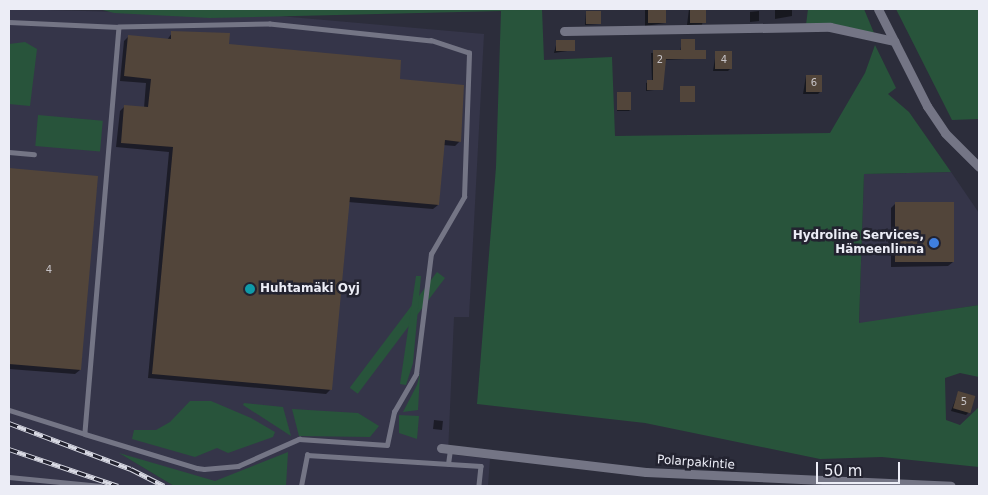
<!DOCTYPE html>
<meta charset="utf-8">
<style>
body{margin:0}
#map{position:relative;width:988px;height:495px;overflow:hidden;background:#2c2d3b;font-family:"DejaVu Sans",sans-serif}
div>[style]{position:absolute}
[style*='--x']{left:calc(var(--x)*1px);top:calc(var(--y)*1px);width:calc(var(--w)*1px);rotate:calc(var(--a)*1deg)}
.built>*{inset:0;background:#353549}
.green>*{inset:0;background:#28543b;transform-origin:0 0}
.shadow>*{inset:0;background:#0007;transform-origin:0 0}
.building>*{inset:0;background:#52453a;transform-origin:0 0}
.service>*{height:4.5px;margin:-2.25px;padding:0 2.25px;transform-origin:2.25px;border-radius:2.25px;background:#747585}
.minor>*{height:9px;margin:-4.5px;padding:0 4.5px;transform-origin:4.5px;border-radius:4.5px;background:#747585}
.rail>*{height:5px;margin-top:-2.5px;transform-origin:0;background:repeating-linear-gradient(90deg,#232330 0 9px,#d8d9e3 0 18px);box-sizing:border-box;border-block:1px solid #d8d9e3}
.dots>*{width:14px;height:14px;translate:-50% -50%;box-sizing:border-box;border:2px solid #232330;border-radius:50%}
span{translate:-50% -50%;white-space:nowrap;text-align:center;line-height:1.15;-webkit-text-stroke:5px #232330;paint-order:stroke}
.number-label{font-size:10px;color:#c6c3c7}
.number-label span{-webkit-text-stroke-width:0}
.poi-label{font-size:12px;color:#ecedf6;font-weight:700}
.right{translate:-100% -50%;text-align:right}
.left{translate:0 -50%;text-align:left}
.street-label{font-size:12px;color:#ecedf6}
.frame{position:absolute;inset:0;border:10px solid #ecedf6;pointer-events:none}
.scale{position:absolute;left:816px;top:462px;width:84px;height:22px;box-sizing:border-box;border:2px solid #ecedf6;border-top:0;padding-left:6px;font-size:15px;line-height:18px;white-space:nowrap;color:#ecedf6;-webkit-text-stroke:4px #232330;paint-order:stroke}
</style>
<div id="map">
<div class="built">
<i style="clip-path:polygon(9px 9px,279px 16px,484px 34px,469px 317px,454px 317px,448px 454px,490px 459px,488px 486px,227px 486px,121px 454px,174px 486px,9px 486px)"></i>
<i style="clip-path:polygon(951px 172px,979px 213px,979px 305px,859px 324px,864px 174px)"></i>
</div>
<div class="green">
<i style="clip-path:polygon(99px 9px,542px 9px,544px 60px,612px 57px,615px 136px,830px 133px,865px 73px,875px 45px,896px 88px,888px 94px,909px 112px,951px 172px,864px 174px,859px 323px,979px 305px,979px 377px,960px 373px,945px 378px,946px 420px,960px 425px,979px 407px,979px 467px,882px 457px,820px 459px,645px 423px,477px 404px,496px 167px,501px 11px,210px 18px,114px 13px)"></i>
<i style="clip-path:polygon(808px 9px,864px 9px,874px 33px,806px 25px)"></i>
<i style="clip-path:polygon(896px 9px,979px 9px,979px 119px,952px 120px)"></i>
<i style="clip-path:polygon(25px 42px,37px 49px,30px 106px,9px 104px,9px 44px)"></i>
<i style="left:38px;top:115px;width:65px;height:31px;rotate:5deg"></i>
<i style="left:437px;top:272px;width:10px;height:145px;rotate:37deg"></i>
<i style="clip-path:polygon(416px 276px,421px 276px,413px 363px,406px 385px,400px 384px)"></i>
<i style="clip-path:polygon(420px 374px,418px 410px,403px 412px,417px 385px)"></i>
<i style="clip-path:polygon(190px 401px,211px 401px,251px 418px,275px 432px,273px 437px,228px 453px,217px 448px,195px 457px,132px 439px,134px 430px,156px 430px,170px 422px)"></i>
<i style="clip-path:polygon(244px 403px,283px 407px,291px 436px,243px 405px)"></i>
<i style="clip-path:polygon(292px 409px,358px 413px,379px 426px,370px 437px,299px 436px)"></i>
<i style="clip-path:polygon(399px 415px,419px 416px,417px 439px,399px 433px)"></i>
<i style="clip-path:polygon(288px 452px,286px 486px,174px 486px,119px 453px,215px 481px)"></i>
</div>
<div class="shadow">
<i style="clip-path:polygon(645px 9px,665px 9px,665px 23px,645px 26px)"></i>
<i style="clip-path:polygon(689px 9px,705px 9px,702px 25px,687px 25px)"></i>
<i style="clip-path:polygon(775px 9px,792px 9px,792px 16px,775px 19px)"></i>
<i style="clip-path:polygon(759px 11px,759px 21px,750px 22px,750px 12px)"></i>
<i style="clip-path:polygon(586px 12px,599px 24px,585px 25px)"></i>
<i style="clip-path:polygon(172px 33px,398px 80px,460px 141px,455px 146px,443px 145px,438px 205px,433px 209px,348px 202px,331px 389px,326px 394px,148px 378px,169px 152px,116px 147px,120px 111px,125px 106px,144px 108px,146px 83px,120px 81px,124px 41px,128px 37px,167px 40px)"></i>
<i style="clip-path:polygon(557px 41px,574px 50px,554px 53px)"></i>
<i style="clip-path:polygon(682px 41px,705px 58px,665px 60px,662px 89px,646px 91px,646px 83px,652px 81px,651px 53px,680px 52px)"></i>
<i style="clip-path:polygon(716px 52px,731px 68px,728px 71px,713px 71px)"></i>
<i style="clip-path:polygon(806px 76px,821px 91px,818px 94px,803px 94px)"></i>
<i style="clip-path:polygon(681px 88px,694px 101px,692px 102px,680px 102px)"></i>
<i style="clip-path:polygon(618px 93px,630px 110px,629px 111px,617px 111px)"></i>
<i style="clip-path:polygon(9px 169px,97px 177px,80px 370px,75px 374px,9px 369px)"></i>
<i style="clip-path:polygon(895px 204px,953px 262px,948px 266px,891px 267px,891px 208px)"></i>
<i style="clip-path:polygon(958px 393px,969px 412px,966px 415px,951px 411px)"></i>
<i style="left:434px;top:420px;width:9px;height:9px;rotate:6deg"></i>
</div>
<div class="building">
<i style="left:648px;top:9px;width:18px;height:14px"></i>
<i style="left:690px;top:9px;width:16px;height:14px"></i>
<i style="left:586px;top:11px;width:15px;height:13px"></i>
<i style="clip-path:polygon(171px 31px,230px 33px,229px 44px,401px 60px,400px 79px,464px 85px,461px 142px,445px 140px,439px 205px,350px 197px,332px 390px,152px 374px,173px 147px,121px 143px,124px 105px,148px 107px,151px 79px,124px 76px,128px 35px,171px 39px)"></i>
<i style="clip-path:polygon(681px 39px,695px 39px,695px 50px,706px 50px,706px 59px,666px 59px,663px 90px,647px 90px,647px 80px,653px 80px,653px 50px,681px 50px)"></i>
<i style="left:556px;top:40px;width:19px;height:11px"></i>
<i style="left:715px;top:51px;width:17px;height:18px"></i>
<i style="left:806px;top:75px;width:16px;height:17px"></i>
<i style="left:680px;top:86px;width:15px;height:16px"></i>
<i style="left:617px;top:92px;width:14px;height:18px"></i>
<i style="clip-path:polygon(9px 168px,98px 176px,81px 370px,9px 364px)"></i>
<i style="left:895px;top:202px;width:59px;height:60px"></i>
<i style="left:958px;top:391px;width:18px;height:18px;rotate:16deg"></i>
</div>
<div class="service">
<i style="--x:9;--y:22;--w:110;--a:2.6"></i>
<i style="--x:9;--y:152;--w:25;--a:5"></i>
<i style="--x:9;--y:410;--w:80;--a:17.5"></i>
<i style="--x:85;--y:434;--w:117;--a:16.9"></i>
<i style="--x:197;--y:468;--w:7;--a:8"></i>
<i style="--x:204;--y:469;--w:34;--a:-5"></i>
<i style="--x:238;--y:466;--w:67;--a:-23.9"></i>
<i style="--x:299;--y:439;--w:88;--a:3.9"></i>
<i style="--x:387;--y:445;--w:34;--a:-78"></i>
<i style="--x:394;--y:412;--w:44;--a:-59.9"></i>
<i style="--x:416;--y:374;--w:121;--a:-82.9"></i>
<i style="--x:431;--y:254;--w:66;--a:-59.9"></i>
<i style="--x:464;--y:197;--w:144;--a:-88"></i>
<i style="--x:469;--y:53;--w:40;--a:-162"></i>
<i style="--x:431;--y:41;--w:162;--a:-174"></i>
<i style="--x:270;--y:24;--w:151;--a:178.9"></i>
<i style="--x:119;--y:27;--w:408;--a:94.8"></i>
<i style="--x:448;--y:464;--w:15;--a:-82"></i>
<i style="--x:9;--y:477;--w:92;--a:5.6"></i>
<i style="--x:301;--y:486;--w:32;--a:-79"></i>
<i style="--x:307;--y:455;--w:174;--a:3.6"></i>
<i style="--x:481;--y:466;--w:20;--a:96"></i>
</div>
<div class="minor">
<i style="--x:878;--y:9;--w:109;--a:63.2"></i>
<i style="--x:927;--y:106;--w:32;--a:56"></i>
<i style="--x:945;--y:133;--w:48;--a:45"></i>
<i style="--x:564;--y:31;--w:266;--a:-0.9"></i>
<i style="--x:830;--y:27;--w:66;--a:12.3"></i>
<i style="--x:441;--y:448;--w:206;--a:6.7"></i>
<i style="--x:646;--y:472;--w:305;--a:2.6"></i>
</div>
<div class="rail">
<i style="--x:9;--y:423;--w:130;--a:20.7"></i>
<i style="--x:131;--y:469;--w:37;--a:27"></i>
<i style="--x:9;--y:449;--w:115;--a:18.7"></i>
</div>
<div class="dots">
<i style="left:934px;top:243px;background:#3f7fe0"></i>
<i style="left:250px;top:289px;background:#0f9aa8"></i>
</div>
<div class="number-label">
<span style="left:660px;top:60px">2</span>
<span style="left:724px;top:60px">4</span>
<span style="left:814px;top:83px">6</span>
<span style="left:49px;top:270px">4</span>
<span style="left:964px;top:402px">5</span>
</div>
<div class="poi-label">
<span class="right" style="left:924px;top:243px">Hydroline Services,<br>Hämeenlinna</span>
<span class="left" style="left:260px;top:289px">Huhtamäki Oyj</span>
</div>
<div class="street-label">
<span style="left:696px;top:463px;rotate:4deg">Polarpakintie</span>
</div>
<div class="frame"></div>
<div class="scale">50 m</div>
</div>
